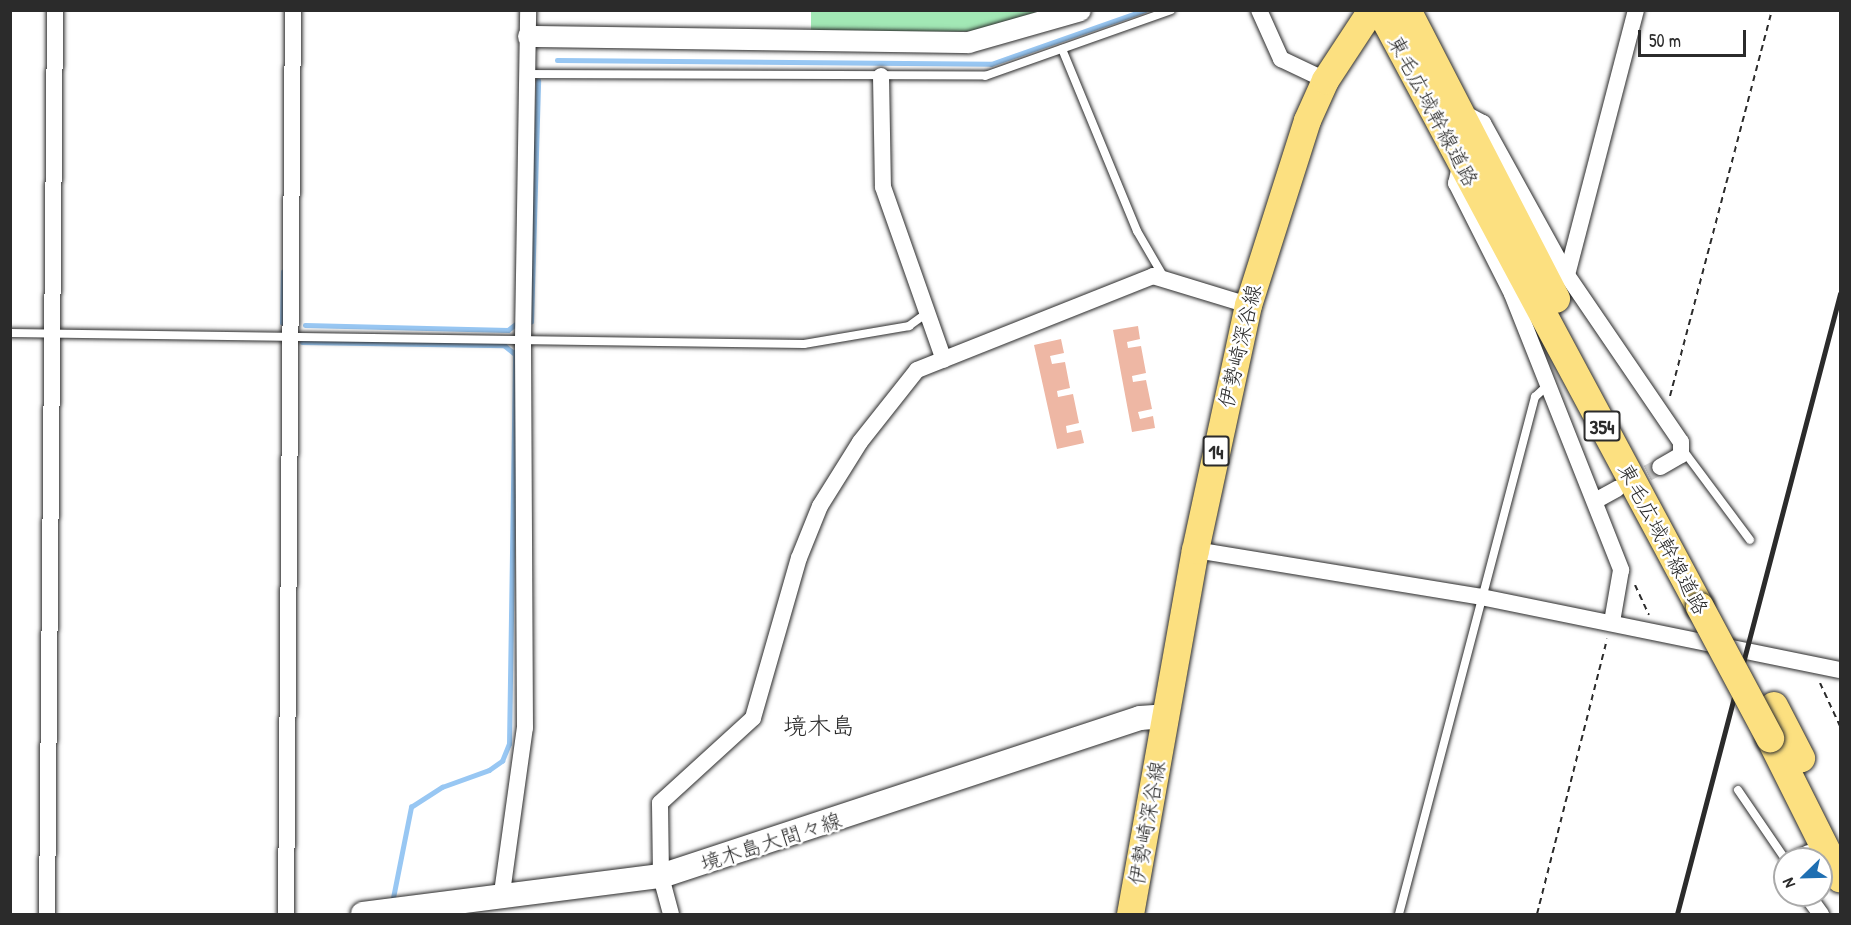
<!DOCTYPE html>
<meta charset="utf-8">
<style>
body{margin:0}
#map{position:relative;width:1851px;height:925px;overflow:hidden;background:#fff;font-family:"Patrick Hand","Klee One",sans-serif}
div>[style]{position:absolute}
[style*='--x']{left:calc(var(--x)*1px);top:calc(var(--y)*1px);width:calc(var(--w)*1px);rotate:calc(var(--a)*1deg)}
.green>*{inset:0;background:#a2e8b5}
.stream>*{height:4.5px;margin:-2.25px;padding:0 2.25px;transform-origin:2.25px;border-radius:2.25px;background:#98c7f3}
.building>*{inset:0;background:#eeb7a4}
.minor-tunnel>*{height:16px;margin-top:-8px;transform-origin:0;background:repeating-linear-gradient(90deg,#d5d5d5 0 16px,transparent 0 24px)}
.path>*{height:2px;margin-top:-1px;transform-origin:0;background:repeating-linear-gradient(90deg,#2b2b2b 0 6px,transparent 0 10.5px)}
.roads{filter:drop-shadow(0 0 2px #2b2b2b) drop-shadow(0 0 2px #2b2b2b)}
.service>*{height:8px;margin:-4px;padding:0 4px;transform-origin:4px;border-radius:4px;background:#fff}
.minor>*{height:16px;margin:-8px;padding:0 8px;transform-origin:8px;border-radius:8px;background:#fff}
.tertiary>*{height:21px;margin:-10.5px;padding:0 10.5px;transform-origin:10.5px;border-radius:10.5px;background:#fff}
.secondary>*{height:24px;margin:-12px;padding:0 12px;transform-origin:12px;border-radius:12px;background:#fff}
.primary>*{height:27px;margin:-13.5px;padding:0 13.5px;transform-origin:13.5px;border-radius:13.5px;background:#fce080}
.trunk>*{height:28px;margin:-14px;padding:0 14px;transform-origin:14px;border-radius:14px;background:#fce080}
.rail>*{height:4.5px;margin:-2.25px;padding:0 2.25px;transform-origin:2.25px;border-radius:2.25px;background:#2b2b2b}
.bridges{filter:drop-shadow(0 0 2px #2b2b2b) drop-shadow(0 0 2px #2b2b2b)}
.trunk-bridge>*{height:28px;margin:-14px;padding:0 14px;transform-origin:14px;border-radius:14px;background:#fce080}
span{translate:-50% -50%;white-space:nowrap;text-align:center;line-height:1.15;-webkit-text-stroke:5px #fff;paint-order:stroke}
.shield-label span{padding:2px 4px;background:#fff;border:2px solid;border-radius:4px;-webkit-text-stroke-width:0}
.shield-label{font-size:20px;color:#2b2b2b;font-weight:700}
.street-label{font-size:21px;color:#2b2b2b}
.quarter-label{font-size:24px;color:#2b2b2b}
.frame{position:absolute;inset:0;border:12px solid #2b2b2b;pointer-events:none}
.north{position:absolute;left:1773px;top:847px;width:60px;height:60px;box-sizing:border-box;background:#fff;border:2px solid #aaa;border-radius:50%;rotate:247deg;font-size:16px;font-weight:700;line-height:24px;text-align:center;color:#2b2b2b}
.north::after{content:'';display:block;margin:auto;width:21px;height:27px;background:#1f6fb2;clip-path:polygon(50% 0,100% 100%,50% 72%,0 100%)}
.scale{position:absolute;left:1638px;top:30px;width:108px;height:27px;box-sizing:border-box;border:3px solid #2b2b2b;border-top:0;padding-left:8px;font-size:18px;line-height:21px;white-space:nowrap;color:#2b2b2b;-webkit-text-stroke:4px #fff;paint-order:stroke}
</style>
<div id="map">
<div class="green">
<i style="clip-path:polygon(811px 11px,1046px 11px,983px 31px,811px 34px)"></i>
</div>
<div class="stream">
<i style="--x:557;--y:60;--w:434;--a:0.5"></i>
<i style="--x:991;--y:64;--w:163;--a:-19.3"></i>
<i style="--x:531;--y:322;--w:241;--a:-88.3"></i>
<i style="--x:282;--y:323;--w:51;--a:-88.9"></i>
<i style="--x:305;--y:325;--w:203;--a:1.4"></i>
<i style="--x:508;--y:330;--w:11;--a:-38"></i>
<i style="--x:302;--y:342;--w:202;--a:0.9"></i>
<i style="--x:504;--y:345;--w:13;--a:39"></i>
<i style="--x:392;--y:903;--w:98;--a:-78.8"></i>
<i style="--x:411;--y:807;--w:37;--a:-33"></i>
<i style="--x:442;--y:787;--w:50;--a:-19.9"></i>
<i style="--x:489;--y:770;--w:16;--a:-35"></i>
<i style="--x:502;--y:761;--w:18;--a:-68"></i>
<i style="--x:509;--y:744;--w:392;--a:-89.1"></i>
</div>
<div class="building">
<i style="clip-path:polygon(1138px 326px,1140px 339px,1127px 342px,1128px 348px,1141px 346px,1146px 373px,1132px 376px,1133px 382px,1146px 380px,1152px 409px,1138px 412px,1140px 419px,1153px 416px,1155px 428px,1132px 432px,1113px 330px)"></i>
<i style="clip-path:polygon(1061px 339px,1064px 353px,1050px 356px,1052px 364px,1065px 362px,1070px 388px,1057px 391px,1058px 397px,1073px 394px,1079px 423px,1066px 426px,1067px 433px,1081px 430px,1084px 443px,1057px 449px,1034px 345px)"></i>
</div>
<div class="minor-tunnel">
<i style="--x:1626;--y:484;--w:38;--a:-27"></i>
</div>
<div class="path">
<i style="--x:1670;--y:396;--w:399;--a:-75.2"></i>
<i style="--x:1635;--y:585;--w:33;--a:65"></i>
<i style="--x:1820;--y:683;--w:47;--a:65.1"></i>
<i style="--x:1537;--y:914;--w:284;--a:-75.7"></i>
</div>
<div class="roads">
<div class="service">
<i style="--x:1062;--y:49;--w:197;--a:67.6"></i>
<i style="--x:1137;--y:231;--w:50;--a:59.8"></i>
<i style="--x:526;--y:74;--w:459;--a:0.2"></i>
<i style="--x:985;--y:76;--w:197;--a:-19.5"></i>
<i style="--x:10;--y:333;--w:794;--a:0.79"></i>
<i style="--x:804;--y:344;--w:107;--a:-9.7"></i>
<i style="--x:909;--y:326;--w:24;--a:-36"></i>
<i style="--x:1683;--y:450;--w:112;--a:53.3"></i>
<i style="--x:1738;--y:790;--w:83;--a:55.7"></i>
<i style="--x:1399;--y:914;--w:535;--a:-75.26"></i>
<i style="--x:1535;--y:397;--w:19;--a:-43"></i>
</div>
<div class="minor">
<i style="--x:1259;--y:10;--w:54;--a:65.8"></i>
<i style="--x:1281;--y:59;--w:49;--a:25.5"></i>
<i style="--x:881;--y:76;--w:111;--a:89"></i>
<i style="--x:883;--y:187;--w:183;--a:70.6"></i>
<i style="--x:1462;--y:112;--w:24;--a:28"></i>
<i style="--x:1483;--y:123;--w:174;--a:61.1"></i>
<i style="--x:1567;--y:275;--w:202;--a:55.7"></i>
<i style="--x:1681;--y:442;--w:13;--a:90"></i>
<i style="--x:1681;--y:455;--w:24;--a:150"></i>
<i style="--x:1461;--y:162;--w:22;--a:103"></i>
<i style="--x:1456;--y:183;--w:124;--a:63.2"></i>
<i style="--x:1512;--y:294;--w:297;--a:68.4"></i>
<i style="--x:1621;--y:570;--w:53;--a:99.8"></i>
<i style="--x:1567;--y:275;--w:274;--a:-75.4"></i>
<i style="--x:1595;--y:501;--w:25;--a:-29"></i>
<i style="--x:1195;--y:550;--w:290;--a:9.3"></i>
<i style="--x:1481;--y:597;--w:366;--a:11.5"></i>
<i style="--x:1796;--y:859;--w:14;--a:-25"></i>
<i style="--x:1807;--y:895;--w:24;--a:54"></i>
<i style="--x:501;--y:900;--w:174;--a:-82.1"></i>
<i style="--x:525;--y:728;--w:389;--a:-90.3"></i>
<i style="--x:523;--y:339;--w:329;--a:-89.1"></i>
<i style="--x:47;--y:914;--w:904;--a:-89.49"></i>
<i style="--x:286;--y:914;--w:904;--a:-89.56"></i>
<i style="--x:671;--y:914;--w:39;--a:-105"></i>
<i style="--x:661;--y:876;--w:73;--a:-90.8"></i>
<i style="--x:660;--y:803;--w:126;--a:-42.4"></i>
<i style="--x:753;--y:718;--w:166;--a:-74"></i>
<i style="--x:799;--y:558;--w:56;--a:-68"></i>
<i style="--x:820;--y:506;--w:75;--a:-58"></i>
<i style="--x:860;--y:442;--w:92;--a:-51.6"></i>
<i style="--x:917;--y:370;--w:254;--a:-21.7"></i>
<i style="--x:1153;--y:276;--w:99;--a:17"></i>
</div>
<div class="tertiary">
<i style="--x:528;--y:36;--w:440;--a:0.8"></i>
<i style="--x:968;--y:42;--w:116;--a:-15.9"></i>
</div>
<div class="secondary">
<i style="--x:363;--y:914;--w:300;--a:-7.3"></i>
<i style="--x:661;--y:876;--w:504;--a:-18.26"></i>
<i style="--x:1140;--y:718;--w:26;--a:-4"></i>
</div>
<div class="primary">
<i style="--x:1130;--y:914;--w:370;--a:-79.9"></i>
<i style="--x:1195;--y:550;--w:251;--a:-77.8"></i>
<i style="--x:1248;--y:305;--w:194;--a:-72.3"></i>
<i style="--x:1307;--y:120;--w:44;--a:-65.8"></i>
<i style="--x:1325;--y:80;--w:84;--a:-56.7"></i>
</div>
<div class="trunk">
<i style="--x:1380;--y:10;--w:677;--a:61.81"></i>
<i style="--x:1407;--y:10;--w:325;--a:62.7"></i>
<i style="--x:1774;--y:706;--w:59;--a:62.6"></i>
<i style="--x:1770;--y:738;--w:157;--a:63.4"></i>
</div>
</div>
<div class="rail">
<i style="--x:1677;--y:914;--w:641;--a:-75.27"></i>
</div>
<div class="bridges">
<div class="trunk-bridge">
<i style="--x:1700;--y:607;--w:149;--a:61.9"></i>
</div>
</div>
<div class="shield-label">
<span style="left:1602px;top:426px">354</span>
<span style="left:1216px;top:451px">14</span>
</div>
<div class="street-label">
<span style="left:1433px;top:111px;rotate:62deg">東毛広域幹線道路</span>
<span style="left:1240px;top:346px;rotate:-77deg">伊勢崎深谷線</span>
<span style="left:1663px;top:539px;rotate:62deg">東毛広域幹線道路</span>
<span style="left:1147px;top:823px;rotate:-80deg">伊勢崎深谷線</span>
<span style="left:771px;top:842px;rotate:-18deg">境木島大間々線</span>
</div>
<div class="quarter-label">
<span style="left:819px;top:726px">境木島</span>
</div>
<div class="frame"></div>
<div class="north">N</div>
<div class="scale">50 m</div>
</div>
